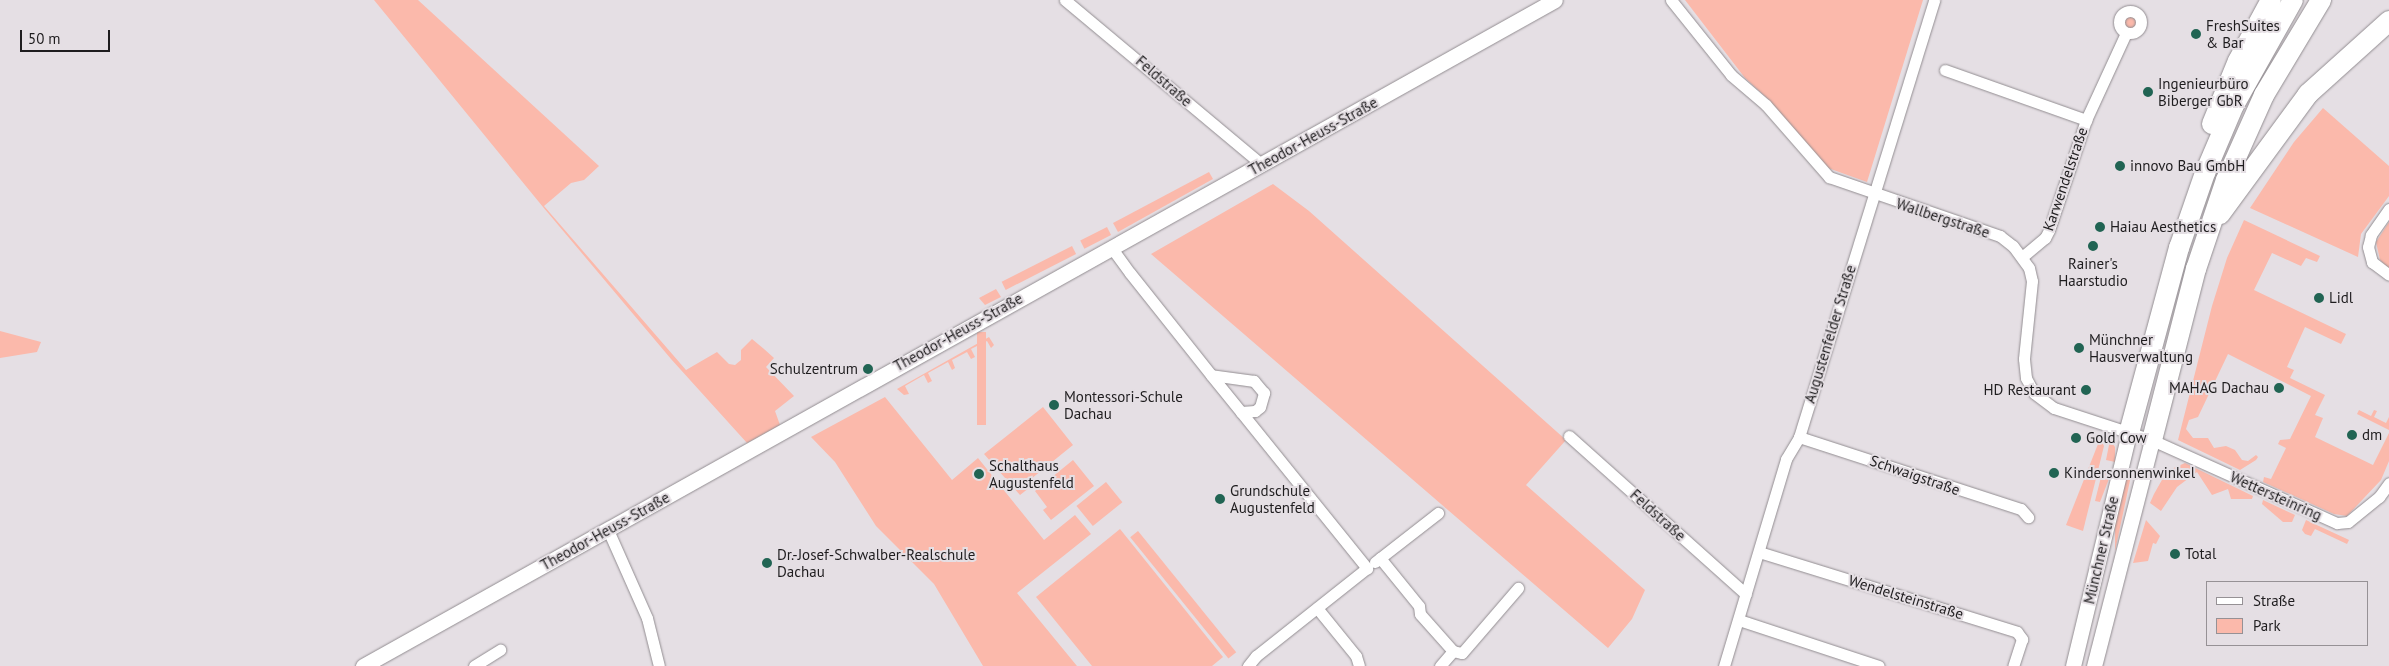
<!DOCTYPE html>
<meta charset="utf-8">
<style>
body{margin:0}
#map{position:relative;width:2389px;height:666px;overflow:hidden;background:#e5dfe4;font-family:"PT Sans",sans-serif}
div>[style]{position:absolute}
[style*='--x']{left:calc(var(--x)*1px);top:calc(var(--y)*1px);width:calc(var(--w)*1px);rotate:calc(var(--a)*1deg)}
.green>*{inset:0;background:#fbb9ab;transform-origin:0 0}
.round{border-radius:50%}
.roads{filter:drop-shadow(0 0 1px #928d91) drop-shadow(0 0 1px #928d91)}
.street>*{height:11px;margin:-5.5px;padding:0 5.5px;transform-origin:5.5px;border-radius:5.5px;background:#fff}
.street>.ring{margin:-5.5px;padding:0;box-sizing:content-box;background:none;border:11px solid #fff;border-radius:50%}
.secondary>*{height:15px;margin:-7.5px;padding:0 7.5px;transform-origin:7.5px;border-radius:7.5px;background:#fff}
.highway>*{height:20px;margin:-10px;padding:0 10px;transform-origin:10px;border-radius:10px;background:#fff}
.dots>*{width:14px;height:14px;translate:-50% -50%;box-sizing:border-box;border:2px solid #e5dfe4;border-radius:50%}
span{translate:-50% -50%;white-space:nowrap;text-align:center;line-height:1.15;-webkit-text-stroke:4px #e5dfe4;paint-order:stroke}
.poi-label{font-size:15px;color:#1f1d1f}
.left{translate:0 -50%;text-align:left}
.right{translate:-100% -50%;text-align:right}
.street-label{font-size:15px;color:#1f1d1f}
.legend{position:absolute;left:2206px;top:581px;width:162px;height:65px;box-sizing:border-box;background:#e5dfe4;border:1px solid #969195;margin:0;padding:6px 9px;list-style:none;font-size:15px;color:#1f1d1f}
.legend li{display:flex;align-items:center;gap:10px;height:25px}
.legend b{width:25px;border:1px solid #969195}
.scale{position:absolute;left:20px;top:30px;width:90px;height:22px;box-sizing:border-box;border:2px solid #1f1d1f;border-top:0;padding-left:6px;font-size:15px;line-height:18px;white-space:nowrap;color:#1f1d1f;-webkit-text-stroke:4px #e5dfe4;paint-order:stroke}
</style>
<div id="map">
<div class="green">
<i style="clip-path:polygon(374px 0,418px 0,599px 166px,584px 180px,571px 183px,544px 206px,686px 370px,717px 352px,729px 364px,735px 365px,741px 360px,741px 350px,752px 339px,764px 349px,774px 358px,766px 367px,794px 396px,775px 411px,780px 425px,747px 443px,671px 359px,543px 207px)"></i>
<i style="clip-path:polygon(1685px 0,1923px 0,1867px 182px,1828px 168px,1770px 101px,1745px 78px)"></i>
<i class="round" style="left:2122px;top:14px;width:16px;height:16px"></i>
<i style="clip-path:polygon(2323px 108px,2389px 166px,2389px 196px,2361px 234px,2358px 257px,2250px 208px,2294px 142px)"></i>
<i style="clip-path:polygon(1209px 172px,1213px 179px,1118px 232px,1113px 223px)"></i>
<i style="clip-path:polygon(1273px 184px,1309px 211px,1566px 440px,1526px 485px,1645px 590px,1632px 619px,1608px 648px,1151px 254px)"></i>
<i style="clip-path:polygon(2244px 220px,2320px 256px,2317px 262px,2306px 258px,2301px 266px,2272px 253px,2254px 290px,2346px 334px,2341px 344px,2305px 327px,2287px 367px,2294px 370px,2290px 378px,2325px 395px,2315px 415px,2323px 418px,2315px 437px,2373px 465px,2389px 433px,2389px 461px,2381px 480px,2347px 516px,2334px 514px,2263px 482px,2264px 477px,2271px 479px,2286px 448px,2278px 444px,2280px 440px,2290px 439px,2311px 396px,2228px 354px,2198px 417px,2189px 420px,2186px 429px,2193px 438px,2208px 438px,2214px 448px,2226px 446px,2235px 450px,2242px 460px,2248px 461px,2256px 455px,2258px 457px,2256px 460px,2240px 470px,2178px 440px,2212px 306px,2227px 258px)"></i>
<i style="clip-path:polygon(2389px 222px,2389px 269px,2380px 260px,2376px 242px)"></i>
<i style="left:1107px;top:227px;width:9px;height:30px;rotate:63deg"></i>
<i style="left:1072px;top:246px;width:9px;height:79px;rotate:63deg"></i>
<i style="clip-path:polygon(996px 289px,1001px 297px,985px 305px,979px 298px)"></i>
<i style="clip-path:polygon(0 331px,41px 342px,37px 352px,0 358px)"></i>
<i style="left:977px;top:332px;width:9px;height:93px"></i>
<i style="clip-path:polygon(989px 337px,994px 345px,991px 348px,987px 341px,971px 349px,975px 357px,971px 359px,967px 352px,952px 360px,955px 368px,952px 370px,948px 362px,928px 373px,932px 381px,928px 383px,924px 375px,905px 386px,909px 394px,904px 395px,897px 389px)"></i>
<i style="clip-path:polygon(885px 397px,952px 480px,978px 458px,1044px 540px,1075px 515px,1091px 534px,1017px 593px,1077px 666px,983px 666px,934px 584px,876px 526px,835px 462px,811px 437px)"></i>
<i style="clip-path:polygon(1043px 407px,1073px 445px,1026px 483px,1029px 488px,1020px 495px,984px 454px)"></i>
<i style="clip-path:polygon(2359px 410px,2371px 416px,2374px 410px,2377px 411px,2374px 417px,2386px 423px,2389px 417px,2389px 430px,2357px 414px)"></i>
<i style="clip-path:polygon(2100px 439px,2104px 446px,2083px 531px,2066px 525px)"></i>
<i style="clip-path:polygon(2110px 440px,2115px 447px,2115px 462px,2106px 460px)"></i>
<i style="clip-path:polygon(1073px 460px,1094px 486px,1051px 520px,1043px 510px,1047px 507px,1035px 491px)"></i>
<i style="clip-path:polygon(2185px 463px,2253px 496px,2252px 499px,2231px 499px,2228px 489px,2212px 495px,2197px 472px,2177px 487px,2161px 511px,2150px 503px,2154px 494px,2167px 471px)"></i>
<i style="clip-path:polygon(2103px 469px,2112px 471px,2100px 502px,2095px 501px)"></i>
<i style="clip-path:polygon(2126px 475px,2131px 476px,2115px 551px,2115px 524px)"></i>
<i style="left:1106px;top:482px;width:26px;height:38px;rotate:51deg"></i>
<i style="clip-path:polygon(2263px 500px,2295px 515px,2292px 522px,2283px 522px,2262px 504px)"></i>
<i style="clip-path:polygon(2146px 520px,2160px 536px,2156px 544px,2153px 543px,2148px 561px,2133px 563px)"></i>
<i style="clip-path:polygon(2306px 520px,2347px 539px,2349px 540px,2347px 544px,2315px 529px,2311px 536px,2305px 534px,2302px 530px)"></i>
<i style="clip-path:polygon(1120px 529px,1223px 657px,1212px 666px,1092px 666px,1036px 597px)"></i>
<i style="left:1138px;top:531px;width:156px;height:10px;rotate:51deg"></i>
</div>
<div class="roads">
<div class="street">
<i style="--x:1065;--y:0;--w:257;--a:39.9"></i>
<i style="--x:1671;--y:0;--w:96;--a:51.3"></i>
<i style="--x:1731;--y:75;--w:46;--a:40.6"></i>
<i style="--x:1766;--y:105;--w:96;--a:48.8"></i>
<i style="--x:1829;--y:177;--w:181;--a:19"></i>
<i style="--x:2000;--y:236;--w:16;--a:38"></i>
<i style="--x:2013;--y:246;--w:27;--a:54"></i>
<i style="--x:2029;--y:268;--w:13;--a:77"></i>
<i style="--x:2032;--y:281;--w:78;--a:95.9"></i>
<i style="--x:2024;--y:359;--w:19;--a:84"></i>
<i style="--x:2026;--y:378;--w:17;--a:62"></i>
<i style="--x:2034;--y:393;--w:25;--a:37"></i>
<i style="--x:2054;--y:408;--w:103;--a:18.1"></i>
<i style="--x:2152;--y:440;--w:203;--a:24.2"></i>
<i style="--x:2337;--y:523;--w:11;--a:-5"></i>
<i style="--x:2348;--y:522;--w:40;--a:-39"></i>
<i style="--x:2379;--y:497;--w:17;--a:-54"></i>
<i class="ring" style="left:2119px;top:11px;width:11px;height:11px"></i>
<i style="--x:1945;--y:70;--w:150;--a:19.5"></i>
<i style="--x:2389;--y:209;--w:32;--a:125"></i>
<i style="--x:2371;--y:235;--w:12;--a:104"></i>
<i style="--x:2368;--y:247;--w:16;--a:75"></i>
<i style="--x:2372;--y:262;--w:21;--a:37"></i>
<i style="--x:1111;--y:247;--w:32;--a:54"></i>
<i style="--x:1130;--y:273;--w:130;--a:51.5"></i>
<i style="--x:1211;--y:375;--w:48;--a:51"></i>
<i style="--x:1241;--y:412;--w:14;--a:-4"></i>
<i style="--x:1255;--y:411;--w:6;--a:-39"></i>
<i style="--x:1260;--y:407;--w:15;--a:-74"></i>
<i style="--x:1264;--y:393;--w:16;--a:-130"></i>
<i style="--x:1254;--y:381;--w:43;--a:-172.1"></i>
<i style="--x:2022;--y:257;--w:30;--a:-40"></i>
<i style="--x:2045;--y:238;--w:9;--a:-63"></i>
<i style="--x:2049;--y:230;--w:116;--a:-71.4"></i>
<i style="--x:2086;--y:120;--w:96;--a:-65.3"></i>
<i style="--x:1241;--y:412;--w:201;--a:51.1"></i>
<i style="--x:1367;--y:568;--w:142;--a:141.6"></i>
<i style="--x:1256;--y:656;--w:13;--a:129"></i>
<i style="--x:1569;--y:436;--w:237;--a:41.8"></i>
<i style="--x:1799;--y:437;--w:233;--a:18"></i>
<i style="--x:2021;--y:509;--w:11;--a:49"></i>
<i style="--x:608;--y:530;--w:96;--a:66.1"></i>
<i style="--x:647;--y:618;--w:49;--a:76"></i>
<i style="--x:1759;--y:552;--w:270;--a:17.2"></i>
<i style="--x:2017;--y:632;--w:9;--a:54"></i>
<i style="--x:2022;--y:639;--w:28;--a:108"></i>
<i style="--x:1380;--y:558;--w:62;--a:50.9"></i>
<i style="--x:1419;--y:606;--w:8;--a:83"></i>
<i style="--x:1420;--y:614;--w:50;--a:48.3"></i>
<i style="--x:1375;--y:562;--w:80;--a:-37.9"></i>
<i style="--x:1317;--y:608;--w:62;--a:50.9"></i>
<i style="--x:1356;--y:656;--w:10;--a:73"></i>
<i style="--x:1739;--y:620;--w:147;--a:18.2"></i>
<i style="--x:474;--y:666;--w:31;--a:-32"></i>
<i style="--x:1440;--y:666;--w:20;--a:-49"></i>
<i style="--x:1453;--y:651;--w:9;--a:13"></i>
<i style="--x:1462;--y:653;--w:86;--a:-49.3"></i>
<i style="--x:1724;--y:666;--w:216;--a:-73.3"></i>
<i style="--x:1786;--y:459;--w:26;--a:-59"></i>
<i style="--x:1799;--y:437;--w:457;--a:-72.8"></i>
</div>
<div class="secondary">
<i style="--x:363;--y:666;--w:1365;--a:-29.19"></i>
<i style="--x:2073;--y:666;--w:240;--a:-76.5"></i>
<i style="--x:2094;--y:666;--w:233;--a:-75.6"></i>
</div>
<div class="highway">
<i style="--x:2212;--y:124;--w:68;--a:-67.6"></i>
<i style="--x:2238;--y:61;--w:69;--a:-61.6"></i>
<i style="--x:2220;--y:214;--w:149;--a:-53.7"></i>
<i style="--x:2308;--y:94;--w:109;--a:-42"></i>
<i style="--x:2129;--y:433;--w:192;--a:-74.9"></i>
<i style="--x:2179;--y:248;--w:79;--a:-70.9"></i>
<i style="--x:2205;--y:173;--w:74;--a:-66.9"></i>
<i style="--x:2234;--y:105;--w:120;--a:-60.7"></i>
<i style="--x:2152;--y:440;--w:177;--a:-75.6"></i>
<i style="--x:2196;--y:269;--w:94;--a:-71.4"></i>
<i style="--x:2226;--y:180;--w:93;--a:-65.9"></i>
<i style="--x:2264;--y:95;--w:111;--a:-59"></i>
</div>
</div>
<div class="dots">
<i style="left:2196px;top:34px;background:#216453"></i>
<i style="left:2148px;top:92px;background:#216453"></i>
<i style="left:2120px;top:166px;background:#216453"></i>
<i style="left:2100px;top:227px;background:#216453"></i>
<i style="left:2093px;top:246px;background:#216453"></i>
<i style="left:2319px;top:298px;background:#216453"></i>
<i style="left:2079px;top:348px;background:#216453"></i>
<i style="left:868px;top:369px;background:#216453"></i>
<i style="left:2279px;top:388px;background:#216453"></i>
<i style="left:2086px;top:390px;background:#216453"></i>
<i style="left:1054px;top:405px;background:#216453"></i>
<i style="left:2352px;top:435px;background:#216453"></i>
<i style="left:2076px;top:438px;background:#216453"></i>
<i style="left:2054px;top:473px;background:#216453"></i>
<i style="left:979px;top:474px;background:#216453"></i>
<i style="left:1220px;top:499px;background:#216453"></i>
<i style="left:2175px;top:554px;background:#216453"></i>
<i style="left:767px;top:563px;background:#216453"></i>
</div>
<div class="poi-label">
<span class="left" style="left:2206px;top:34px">FreshSuites<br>&amp; Bar</span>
<span class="left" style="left:2158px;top:92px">Ingenieurbüro<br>Biberger GbR</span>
<span class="left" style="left:2130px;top:166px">innovo Bau GmbH</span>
<span class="left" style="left:2110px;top:227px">Haiau Aesthetics</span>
<span style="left:2093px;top:272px">Rainer's<br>Haarstudio</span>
<span class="left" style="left:2329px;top:298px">Lidl</span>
<span class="left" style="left:2089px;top:348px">Münchner<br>Hausverwaltung</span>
<span class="right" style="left:858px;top:369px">Schulzentrum</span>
<span class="right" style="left:2269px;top:388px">MAHAG Dachau</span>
<span class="right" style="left:2076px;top:390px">HD Restaurant</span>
<span class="left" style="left:1064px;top:405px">Montessori-Schule<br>Dachau</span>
<span class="left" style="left:2362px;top:435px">dm</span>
<span class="left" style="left:2086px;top:438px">Gold Cow</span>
<span class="left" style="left:989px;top:474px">Schalthaus<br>Augustenfeld</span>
<span class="left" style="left:2064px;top:473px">Kindersonnenwinkel</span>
<span class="left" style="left:1230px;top:499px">Grundschule<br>Augustenfeld</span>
<span class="left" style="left:777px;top:563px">Dr.-Josef-Schwalber-Realschule<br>Dachau</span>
<span class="left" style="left:2185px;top:554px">Total</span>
</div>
<div class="street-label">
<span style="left:1164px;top:81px;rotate:41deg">Feldstraße</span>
<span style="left:1313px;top:136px;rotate:-29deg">Theodor-Heuss-Straße</span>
<span style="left:2065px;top:179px;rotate:-71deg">Karwendelstraße</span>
<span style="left:1943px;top:218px;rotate:18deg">Wallbergstraße</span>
<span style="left:958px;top:332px;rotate:-29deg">Theodor-Heuss-Straße</span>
<span style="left:1830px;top:334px;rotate:-73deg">Augustenfelder Straße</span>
<span style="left:1915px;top:475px;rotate:19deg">Schwaigstraße</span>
<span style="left:2276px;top:496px;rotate:24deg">Wettersteinring</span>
<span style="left:1658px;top:515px;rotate:42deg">Feldstraße</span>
<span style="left:605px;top:531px;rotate:-29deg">Theodor-Heuss-Straße</span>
<span style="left:2101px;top:550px;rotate:-77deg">Münchner Straße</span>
<span style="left:1906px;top:597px;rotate:17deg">Wendelsteinstraße</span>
</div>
<ul class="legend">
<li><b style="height:6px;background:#fff"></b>Straße</li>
<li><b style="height:14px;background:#fbb9ab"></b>Park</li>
</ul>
<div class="scale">50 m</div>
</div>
